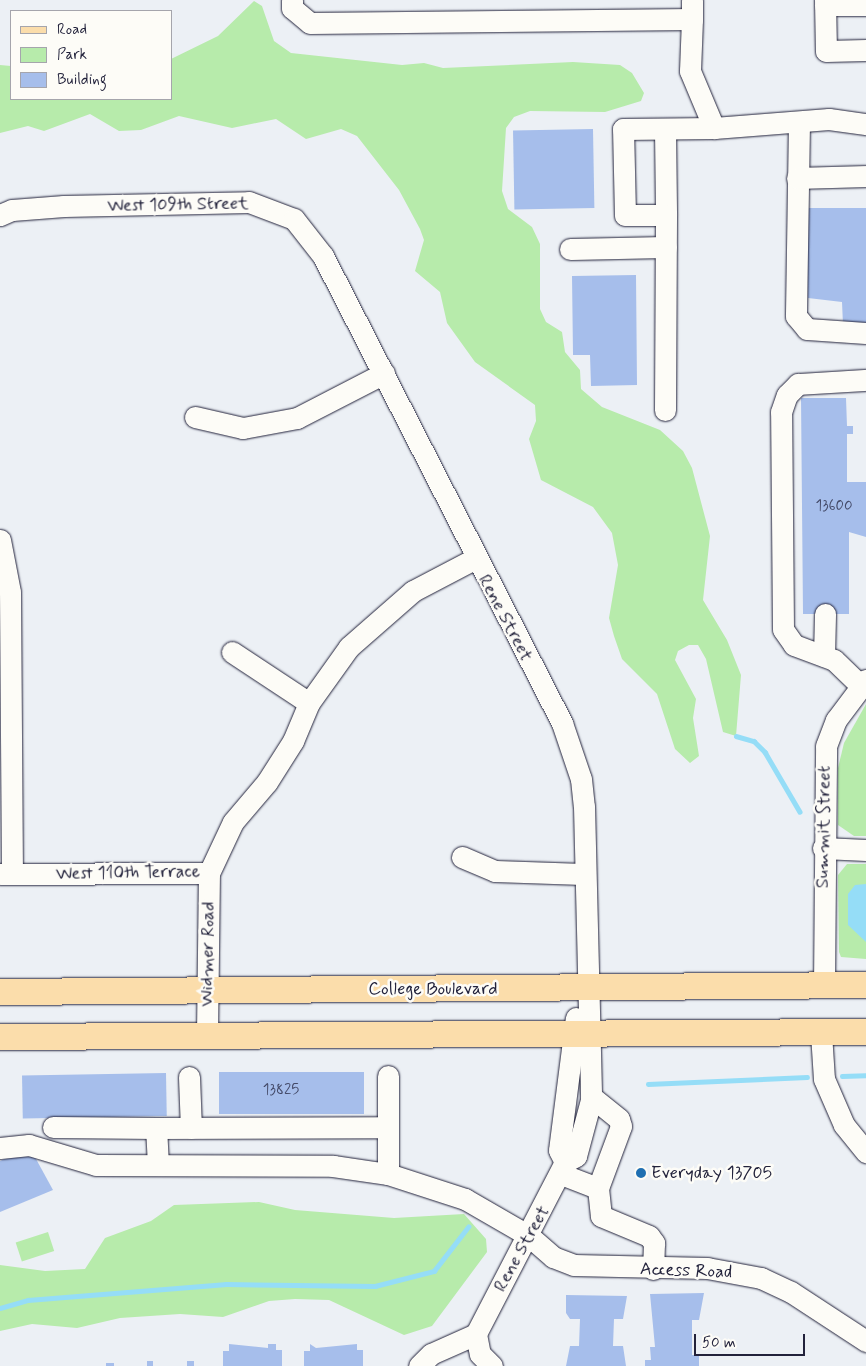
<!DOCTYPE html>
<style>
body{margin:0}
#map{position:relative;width:866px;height:1366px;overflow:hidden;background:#ecf0f5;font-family:Mynerve,sans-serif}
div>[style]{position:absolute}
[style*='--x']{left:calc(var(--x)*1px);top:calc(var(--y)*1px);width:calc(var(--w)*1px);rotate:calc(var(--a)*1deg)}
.green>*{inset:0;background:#b7ebab;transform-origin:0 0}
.water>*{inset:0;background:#95ddf7}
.stream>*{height:4.5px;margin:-2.25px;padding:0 2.25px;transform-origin:2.25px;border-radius:2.25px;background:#95ddf7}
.building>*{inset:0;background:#a6beeb;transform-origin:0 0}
.roads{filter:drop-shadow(0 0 1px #22223b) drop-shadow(0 0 1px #22223b)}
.minor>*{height:21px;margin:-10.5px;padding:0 10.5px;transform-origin:10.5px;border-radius:10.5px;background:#fdfcf7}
.major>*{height:26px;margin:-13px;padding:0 13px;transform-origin:13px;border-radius:13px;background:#fbddab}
.dots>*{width:14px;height:14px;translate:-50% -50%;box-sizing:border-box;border:2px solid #fdfcf7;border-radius:50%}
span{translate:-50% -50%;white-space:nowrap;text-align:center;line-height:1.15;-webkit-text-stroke:5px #fdfcf7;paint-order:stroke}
.number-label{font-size:15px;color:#434967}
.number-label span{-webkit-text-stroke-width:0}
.street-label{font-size:18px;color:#22223b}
.poi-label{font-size:18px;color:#22223b}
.left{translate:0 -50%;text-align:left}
.legend{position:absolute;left:10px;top:10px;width:162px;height:90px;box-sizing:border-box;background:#fdfcf7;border:1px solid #a5a5ac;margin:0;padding:6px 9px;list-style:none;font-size:15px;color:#22223b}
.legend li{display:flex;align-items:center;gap:10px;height:25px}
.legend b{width:25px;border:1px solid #a5a5ac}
.scale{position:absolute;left:694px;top:1334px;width:111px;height:22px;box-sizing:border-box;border:2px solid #22223b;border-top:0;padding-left:6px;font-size:15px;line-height:18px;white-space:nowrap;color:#22223b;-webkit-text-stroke:4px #fdfcf7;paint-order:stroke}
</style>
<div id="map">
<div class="green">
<i style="clip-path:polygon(254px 1px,262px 6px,274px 41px,291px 53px,402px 65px,424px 63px,443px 68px,573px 62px,620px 65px,632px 73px,644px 93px,641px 101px,605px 112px,530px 111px,514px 117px,506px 128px,502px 191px,508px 209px,532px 227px,540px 244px,540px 309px,546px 322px,562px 332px,565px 352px,580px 370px,581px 389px,602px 407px,660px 430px,683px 451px,692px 468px,710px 536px,703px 600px,727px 640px,741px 675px,736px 736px,723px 732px,706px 659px,698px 645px,689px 645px,678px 651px,675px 660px,696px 699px,693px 718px,699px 756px,690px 763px,675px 749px,657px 694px,622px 659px,614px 636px,609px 618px,618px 565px,612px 533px,593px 507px,541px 480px,529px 439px,536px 421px,535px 405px,475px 362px,447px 323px,440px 292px,415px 271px,424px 240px,420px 229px,399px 190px,357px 136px,341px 129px,306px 139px,276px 119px,232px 128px,179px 116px,141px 130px,119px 131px,90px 114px,44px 131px,28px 126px,0 133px,0 65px,11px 66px,11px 99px,171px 99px,171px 59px,218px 36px)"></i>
<i style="clip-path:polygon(866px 704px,866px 836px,854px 836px,838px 825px,838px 768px,844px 743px)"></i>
<i style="clip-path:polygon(847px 864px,866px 864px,866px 959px,841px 957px,839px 952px,838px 875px)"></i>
<i style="clip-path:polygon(259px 1202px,295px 1210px,394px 1218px,464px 1214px,486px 1239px,487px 1252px,432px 1326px,404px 1335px,329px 1300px,295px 1299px,269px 1301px,223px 1317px,180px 1314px,120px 1318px,77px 1328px,32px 1324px,0 1331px,0 1265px,45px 1271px,85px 1269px,105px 1238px,151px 1221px,174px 1205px)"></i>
<i style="left:48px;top:1232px;width:20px;height:34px;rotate:72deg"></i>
</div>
<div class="water">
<i style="clip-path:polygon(866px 884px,866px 942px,848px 925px,848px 894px,855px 885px)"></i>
</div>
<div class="stream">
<i style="--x:736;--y:736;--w:19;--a:16"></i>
<i style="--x:754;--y:741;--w:16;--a:45"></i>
<i style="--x:765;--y:752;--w:69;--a:59.7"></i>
<i style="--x:842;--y:1076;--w:24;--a:-2"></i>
<i style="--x:648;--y:1084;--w:159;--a:-2.5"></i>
<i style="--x:0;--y:1308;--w:29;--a:-16"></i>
<i style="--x:28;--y:1300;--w:199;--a:-4.6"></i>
<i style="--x:226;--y:1284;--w:149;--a:0.8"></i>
<i style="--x:375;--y:1286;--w:61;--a:-14.3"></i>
<i style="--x:434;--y:1271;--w:56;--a:-52.3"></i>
</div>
<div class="building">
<i style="left:593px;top:129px;width:79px;height:80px;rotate:89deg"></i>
<i style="clip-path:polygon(807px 208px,866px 208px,866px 325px,843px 325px,842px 302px,808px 298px)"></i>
<i style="clip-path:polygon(636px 275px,637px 385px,591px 386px,590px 355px,573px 355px,572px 276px)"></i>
<i style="clip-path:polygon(801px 398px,846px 398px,847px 426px,853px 426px,853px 434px,847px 434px,847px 482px,866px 482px,866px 537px,849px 532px,849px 614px,803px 614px)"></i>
<i style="left:219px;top:1072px;width:145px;height:42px"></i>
<i style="left:166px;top:1073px;width:43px;height:144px;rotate:89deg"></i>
<i style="clip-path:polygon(30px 1148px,53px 1190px,0 1212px,0 1161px)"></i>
<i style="clip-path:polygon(704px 1293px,699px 1320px,692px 1320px,692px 1355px,699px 1355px,699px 1366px,645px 1366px,645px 1360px,651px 1360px,650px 1347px,655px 1347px,650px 1294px)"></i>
<i style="clip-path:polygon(566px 1295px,627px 1296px,623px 1319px,614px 1319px,613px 1346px,623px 1346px,626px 1366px,566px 1366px,570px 1346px,579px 1346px,580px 1319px,570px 1319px,566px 1313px)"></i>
<i style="clip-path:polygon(229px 1344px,268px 1348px,268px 1344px,276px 1344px,276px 1350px,282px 1350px,282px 1366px,223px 1366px,223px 1351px,229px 1351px)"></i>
<i style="clip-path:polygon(310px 1344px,316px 1348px,357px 1344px,357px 1350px,363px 1350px,363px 1366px,304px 1366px,304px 1351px,310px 1351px)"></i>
<i style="left:147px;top:1361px;width:6px;height:5px"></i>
<i style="left:187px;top:1361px;width:7px;height:5px"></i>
<i style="left:106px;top:1363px;width:8px;height:3px"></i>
</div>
<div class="roads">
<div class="minor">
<i style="--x:292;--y:0;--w:8;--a:90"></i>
<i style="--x:292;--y:8;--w:23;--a:40"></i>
<i style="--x:310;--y:23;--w:382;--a:-0.6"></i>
<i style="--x:692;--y:19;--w:19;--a:-90"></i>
<i style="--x:825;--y:0;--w:51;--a:88.9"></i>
<i style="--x:826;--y:51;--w:40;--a:-1.4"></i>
<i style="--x:825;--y:5;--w:41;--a:0"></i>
<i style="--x:692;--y:19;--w:52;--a:92.2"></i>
<i style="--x:690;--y:71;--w:62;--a:67.2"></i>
<i style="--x:799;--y:122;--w:194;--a:90.9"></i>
<i style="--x:796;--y:316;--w:17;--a:50"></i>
<i style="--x:807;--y:329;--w:59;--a:3.9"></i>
<i style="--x:665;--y:129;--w:86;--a:89.3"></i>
<i style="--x:797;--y:178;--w:69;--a:-1.7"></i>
<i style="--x:0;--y:215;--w:13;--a:-23"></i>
<i style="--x:12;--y:210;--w:52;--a:-4.4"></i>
<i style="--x:64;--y:206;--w:185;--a:-1.2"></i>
<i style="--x:249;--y:202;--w:48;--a:20.7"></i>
<i style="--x:294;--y:219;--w:47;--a:51.9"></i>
<i style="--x:323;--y:256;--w:525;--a:62.9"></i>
<i style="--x:562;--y:723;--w:59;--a:71.3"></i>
<i style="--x:581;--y:779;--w:27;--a:84"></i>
<i style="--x:584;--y:806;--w:294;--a:88.6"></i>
<i style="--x:591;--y:1100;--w:58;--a:105"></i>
<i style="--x:576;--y:1156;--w:13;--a:151"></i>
<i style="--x:565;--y:1162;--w:194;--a:117.4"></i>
<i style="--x:570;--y:249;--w:96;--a:-1.2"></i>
<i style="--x:665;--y:410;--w:195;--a:-89.7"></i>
<i style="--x:666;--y:215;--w:41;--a:180"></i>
<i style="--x:625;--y:215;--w:86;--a:-91.3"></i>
<i style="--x:623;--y:129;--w:91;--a:-0.6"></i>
<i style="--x:714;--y:128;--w:115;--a:-4.5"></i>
<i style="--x:829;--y:119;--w:37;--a:8"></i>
<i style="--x:195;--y:417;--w:49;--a:12.9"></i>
<i style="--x:243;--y:428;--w:55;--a:-10.5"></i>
<i style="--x:297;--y:418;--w:98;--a:-27.3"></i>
<i style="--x:0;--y:540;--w:53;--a:79.1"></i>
<i style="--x:10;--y:592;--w:282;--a:89.6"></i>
<i style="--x:232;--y:652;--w:92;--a:33.5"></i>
<i style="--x:824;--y:656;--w:42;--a:-88.6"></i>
<i style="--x:860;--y:685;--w:36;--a:-136"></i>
<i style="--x:834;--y:660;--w:43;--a:-159.4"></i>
<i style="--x:794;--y:645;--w:19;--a:-125"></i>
<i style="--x:783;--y:629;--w:217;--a:-90.5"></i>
<i style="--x:781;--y:412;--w:18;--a:-71"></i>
<i style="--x:787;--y:395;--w:16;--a:-45"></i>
<i style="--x:798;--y:384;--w:68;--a:-3.4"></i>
<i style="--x:823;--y:848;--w:43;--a:2.7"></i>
<i style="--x:462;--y:857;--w:36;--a:23"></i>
<i style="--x:495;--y:871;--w:88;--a:2"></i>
<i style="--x:0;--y:874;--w:209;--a:-0.3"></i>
<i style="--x:209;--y:873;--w:56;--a:-64.8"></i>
<i style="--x:233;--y:822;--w:52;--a:-49.6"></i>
<i style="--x:267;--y:782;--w:49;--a:-57.6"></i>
<i style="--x:293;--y:741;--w:41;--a:-67.2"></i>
<i style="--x:309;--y:703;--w:69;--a:-54.5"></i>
<i style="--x:349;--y:647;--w:85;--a:-41.2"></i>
<i style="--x:413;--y:591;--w:69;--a:-27.7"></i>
<i style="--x:824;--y:986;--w:240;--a:-89.5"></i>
<i style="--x:826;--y:746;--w:28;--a:-69"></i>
<i style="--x:836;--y:720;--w:50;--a:-53.1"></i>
<i style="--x:821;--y:1033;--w:46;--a:86.3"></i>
<i style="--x:824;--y:1079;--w:50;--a:66.5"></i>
<i style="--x:844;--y:1125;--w:35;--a:51"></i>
<i style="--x:207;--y:1034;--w:161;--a:-89.3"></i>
<i style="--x:388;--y:1076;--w:51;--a:90"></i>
<i style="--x:189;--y:1077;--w:51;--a:87.8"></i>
<i style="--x:53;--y:1127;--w:103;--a:0.6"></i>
<i style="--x:0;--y:1148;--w:29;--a:-6"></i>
<i style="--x:29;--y:1145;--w:70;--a:16.6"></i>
<i style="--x:96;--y:1165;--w:237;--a:0.2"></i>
<i style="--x:333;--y:1166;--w:56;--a:8.3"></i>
<i style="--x:388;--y:1174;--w:81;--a:18"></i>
<i style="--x:465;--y:1199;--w:74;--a:30"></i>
<i style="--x:529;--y:1236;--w:32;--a:41"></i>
<i style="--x:553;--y:1257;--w:22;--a:21"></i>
<i style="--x:574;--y:1265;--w:133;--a:1.3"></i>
<i style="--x:707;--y:1268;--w:55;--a:10.5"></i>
<i style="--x:761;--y:1278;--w:33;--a:25"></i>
<i style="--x:791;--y:1292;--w:90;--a:33.2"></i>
<i style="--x:565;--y:1162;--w:13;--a:-117"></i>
<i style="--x:559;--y:1150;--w:133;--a:-82.7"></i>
<i style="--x:158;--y:1165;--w:37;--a:-93"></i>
<i style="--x:156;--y:1128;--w:232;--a:-0.2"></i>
<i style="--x:388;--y:1127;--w:47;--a:90"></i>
<i style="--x:561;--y:1174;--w:40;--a:21"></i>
<i style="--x:598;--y:1188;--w:66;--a:-69.6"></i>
<i style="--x:621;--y:1126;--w:7;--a:-106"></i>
<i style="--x:619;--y:1119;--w:36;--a:-141"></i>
<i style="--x:598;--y:1188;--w:28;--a:84"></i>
<i style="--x:601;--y:1216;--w:52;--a:22.6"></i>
<i style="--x:649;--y:1236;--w:9;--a:54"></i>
<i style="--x:654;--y:1243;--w:26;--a:92"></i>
<i style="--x:476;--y:1334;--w:20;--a:79"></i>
<i style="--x:480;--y:1354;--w:17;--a:45"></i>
<i style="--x:419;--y:1366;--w:17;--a:-45"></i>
<i style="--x:431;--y:1354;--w:49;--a:-24"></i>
</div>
<div class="major">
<i style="--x:0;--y:992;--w:866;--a:-0.46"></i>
<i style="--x:0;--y:1037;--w:866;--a:-0.33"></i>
</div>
</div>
<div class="dots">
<i style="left:641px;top:1173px;background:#1f6fb2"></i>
</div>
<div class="number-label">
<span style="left:834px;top:507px">13600</span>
<span style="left:281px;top:1091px">13825</span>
</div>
<div class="street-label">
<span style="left:178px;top:205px;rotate:-1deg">West 109th Street</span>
<span style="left:505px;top:618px;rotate:62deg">Rene Street</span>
<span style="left:824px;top:827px;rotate:-89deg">Summit Street</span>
<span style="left:128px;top:873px;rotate:-1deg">West 110th Terrace</span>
<span style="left:208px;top:954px;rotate:-89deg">Widmer Road</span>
<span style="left:433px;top:989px">College Boulevard</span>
<span style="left:522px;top:1249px;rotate:-61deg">Rene Street</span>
<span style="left:686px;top:1271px;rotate:2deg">Access Road</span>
</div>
<div class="poi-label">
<span class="left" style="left:651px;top:1173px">Everyday 13705</span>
</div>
<ul class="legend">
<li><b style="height:6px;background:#fbddab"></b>Road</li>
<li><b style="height:14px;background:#b7ebab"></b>Park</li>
<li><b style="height:14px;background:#a6beeb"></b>Building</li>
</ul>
<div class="scale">50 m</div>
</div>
